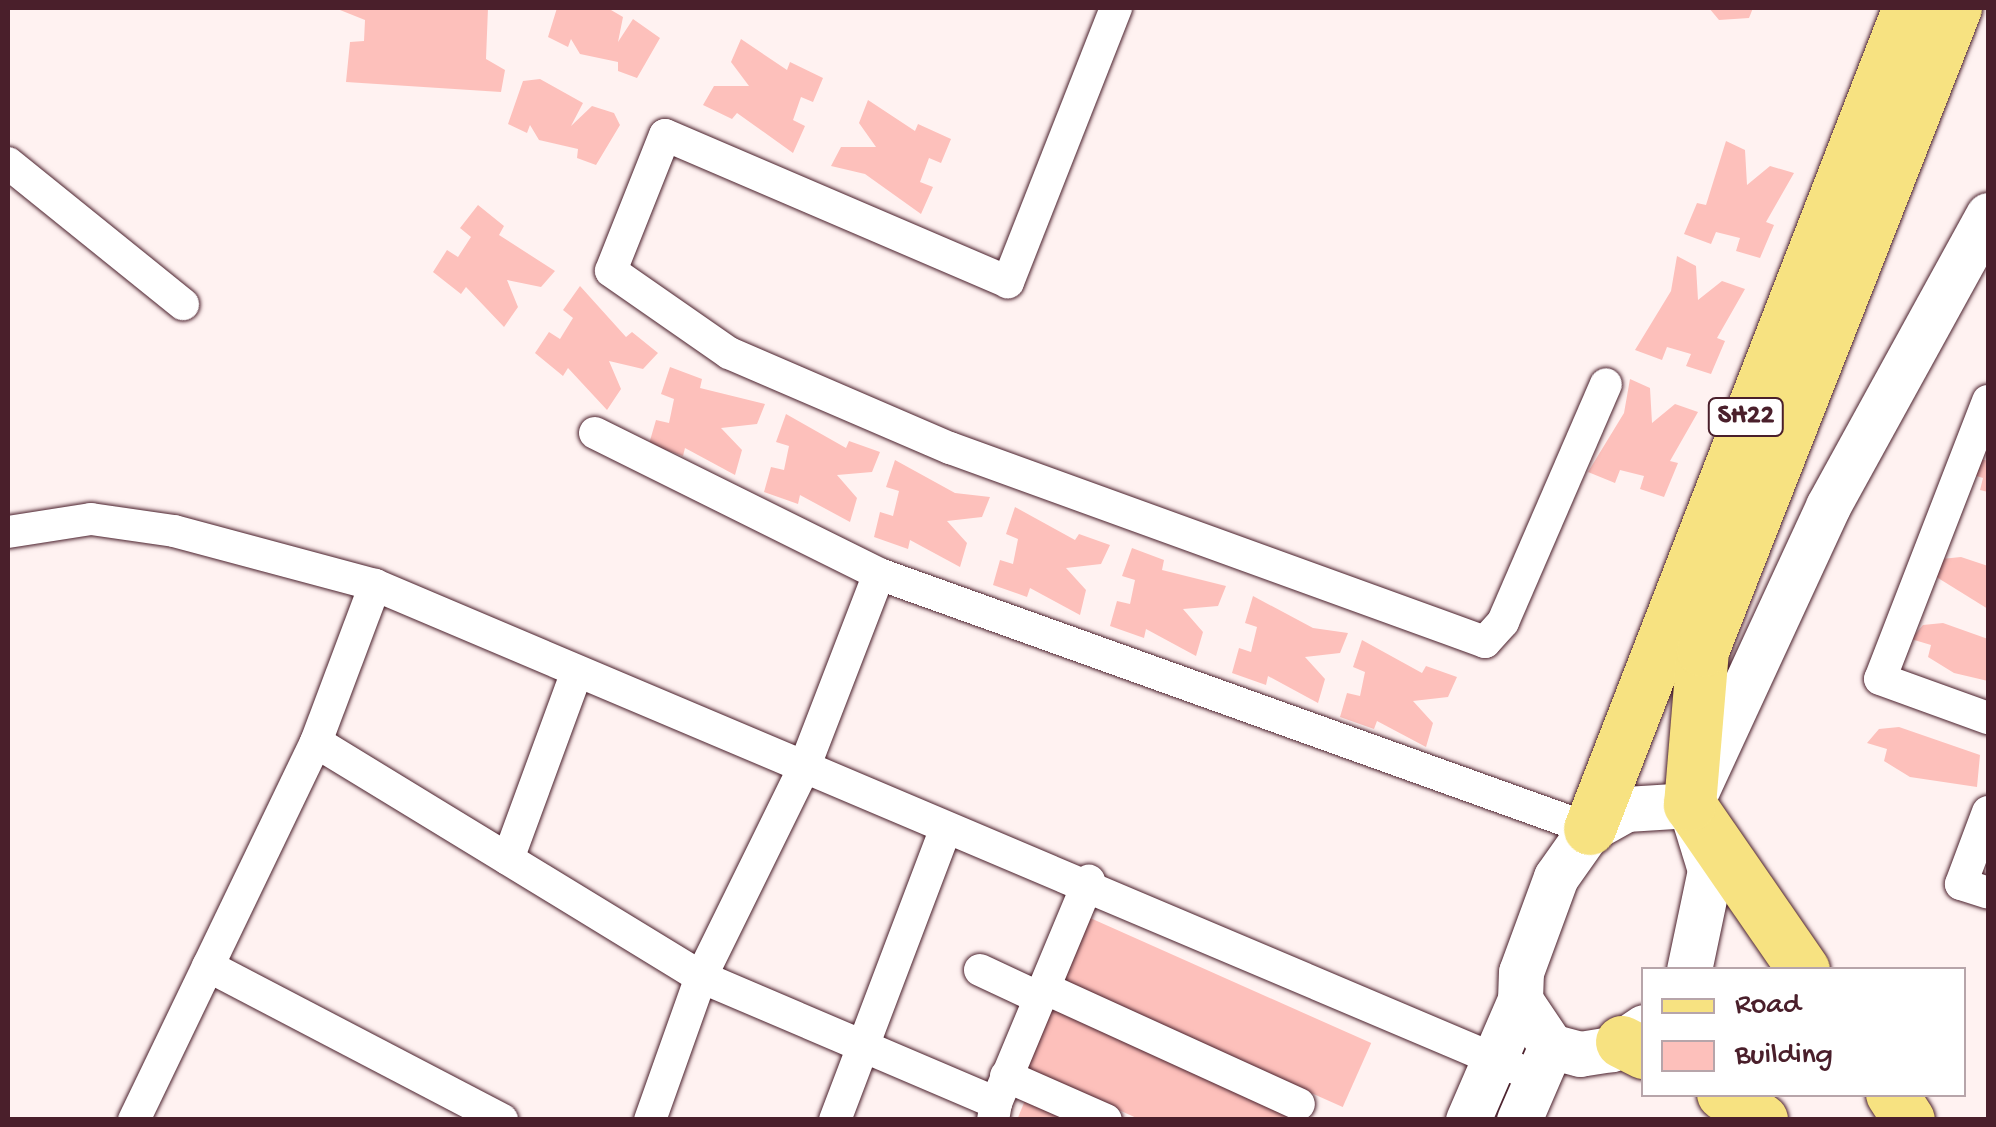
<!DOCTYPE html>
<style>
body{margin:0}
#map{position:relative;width:1996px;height:1127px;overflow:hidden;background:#fff2f1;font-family:"Gochi Hand",sans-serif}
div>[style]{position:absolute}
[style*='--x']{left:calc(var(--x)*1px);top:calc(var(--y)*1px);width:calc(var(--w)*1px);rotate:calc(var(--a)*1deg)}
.building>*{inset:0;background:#fdc0bb;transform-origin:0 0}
.roads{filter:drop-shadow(0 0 2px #4a1f2b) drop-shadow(0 0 2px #4a1f2b)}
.street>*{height:32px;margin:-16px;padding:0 16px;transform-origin:16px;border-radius:16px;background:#fff}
.secondary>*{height:45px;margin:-22.5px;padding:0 22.5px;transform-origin:22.5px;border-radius:22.5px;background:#fff}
.primary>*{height:52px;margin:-26px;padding:0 26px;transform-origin:26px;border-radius:26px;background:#f7e281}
span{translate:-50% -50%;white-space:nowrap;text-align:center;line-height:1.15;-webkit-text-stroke:8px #fff;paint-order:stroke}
.shield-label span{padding:2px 8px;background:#fff;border:2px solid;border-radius:8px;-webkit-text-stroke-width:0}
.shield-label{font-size:28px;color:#4a1f2b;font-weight:700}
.frame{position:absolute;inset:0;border:10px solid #4a1f2b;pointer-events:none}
.legend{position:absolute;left:1641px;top:967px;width:325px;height:130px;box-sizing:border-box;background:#fff;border:2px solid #b7a5aa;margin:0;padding:12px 18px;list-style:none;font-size:30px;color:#4a1f2b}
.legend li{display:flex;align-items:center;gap:20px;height:50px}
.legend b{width:50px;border:2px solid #b7a5aa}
</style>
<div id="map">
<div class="building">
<i style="clip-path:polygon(335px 8px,488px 8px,486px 59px,505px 70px,501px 92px,346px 82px,350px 42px,364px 41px,365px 20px)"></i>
<i style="clip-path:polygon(557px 8px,611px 10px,623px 17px,618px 42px,633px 19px,660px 38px,637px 78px,618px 71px,618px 62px,580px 54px,571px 39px,568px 47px,548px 37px)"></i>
<i style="clip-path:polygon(1709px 8px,1753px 8px,1749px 18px,1719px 20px)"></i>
<i style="clip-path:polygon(741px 39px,787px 70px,790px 62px,823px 78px,813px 102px,801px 97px,793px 120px,805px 126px,793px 153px,737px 113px,732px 119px,703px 105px,714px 86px,749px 86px,731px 62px)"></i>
<i style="clip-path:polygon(540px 79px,583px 103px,571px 126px,592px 106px,614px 113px,620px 125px,596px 165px,577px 158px,578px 149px,539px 140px,530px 125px,527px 133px,508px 124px,523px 81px)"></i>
<i style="clip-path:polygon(868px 100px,915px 131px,918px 124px,951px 139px,941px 163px,929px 158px,920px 182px,933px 187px,921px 214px,865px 174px,831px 166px,841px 147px,876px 147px,859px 123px)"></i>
<i style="clip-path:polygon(1726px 141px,1745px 150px,1747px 185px,1770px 166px,1794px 173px,1766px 222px,1774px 225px,1760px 258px,1736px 251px,1740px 238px,1716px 232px,1711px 244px,1684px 234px,1697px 203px,1706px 205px)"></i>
<i style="clip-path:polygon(478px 205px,504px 226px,499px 235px,555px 271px,541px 287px,507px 280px,518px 307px,504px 327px,466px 287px,461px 294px,433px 272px,447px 250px,458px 257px,471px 237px,460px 228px)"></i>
<i style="clip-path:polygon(1677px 256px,1696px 266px,1698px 300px,1722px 281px,1745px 289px,1717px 338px,1725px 341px,1711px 374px,1686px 366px,1691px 354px,1667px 347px,1662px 360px,1635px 350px,1671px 291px)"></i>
<i style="clip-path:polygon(580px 286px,626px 337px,632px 332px,658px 353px,643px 369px,609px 361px,621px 389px,607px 410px,568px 368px,563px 376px,535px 353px,549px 332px,560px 339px,573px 318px,563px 310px)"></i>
<i style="clip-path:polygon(670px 367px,702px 379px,700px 388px,765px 404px,757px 424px,721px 428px,742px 450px,735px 475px,685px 448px,683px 456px,649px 444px,656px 420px,669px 423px,674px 399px,661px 394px)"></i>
<i style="clip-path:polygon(1630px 379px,1650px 388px,1652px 423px,1675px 404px,1698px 412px,1670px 461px,1678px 463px,1664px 497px,1640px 489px,1644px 476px,1620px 470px,1615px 483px,1588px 472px,1624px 413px)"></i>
<i style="clip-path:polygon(786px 414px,846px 448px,849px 441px,880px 452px,872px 472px,837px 475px,857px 498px,850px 522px,800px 495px,798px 504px,764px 492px,771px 467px,784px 470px,789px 446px,776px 442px)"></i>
<i style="clip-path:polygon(1975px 457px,1988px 461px,1988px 492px,1980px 490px,1983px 478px,1963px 472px)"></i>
<i style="clip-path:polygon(895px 460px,955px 493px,990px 497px,982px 517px,947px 521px,967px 543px,960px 567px,910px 540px,908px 549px,874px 537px,880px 512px,893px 516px,899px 491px,886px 487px)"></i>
<i style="clip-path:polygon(1015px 507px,1075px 540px,1079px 534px,1110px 545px,1101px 564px,1066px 568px,1086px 590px,1080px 615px,1030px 588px,1027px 597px,993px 585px,1000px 560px,1013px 564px,1018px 539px,1006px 534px)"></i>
<i style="clip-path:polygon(1132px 548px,1164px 560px,1162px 570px,1226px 586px,1218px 606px,1183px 609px,1203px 632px,1196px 656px,1146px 629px,1144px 638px,1110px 626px,1117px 601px,1130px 604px,1135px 580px,1122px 576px)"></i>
<i style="clip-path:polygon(1961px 557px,1988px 566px,1988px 609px,1930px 573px,1941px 559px)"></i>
<i style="clip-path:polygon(1253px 596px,1313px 628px,1348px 633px,1340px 653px,1305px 657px,1325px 679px,1318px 703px,1268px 676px,1266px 685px,1232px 673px,1239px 648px,1251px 652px,1257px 627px,1245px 623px)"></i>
<i style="clip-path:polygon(1943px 623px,1988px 639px,1988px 681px,1954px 673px,1928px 657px,1931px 645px,1911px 639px,1923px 625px)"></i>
<i style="clip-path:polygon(1362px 640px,1422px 673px,1426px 666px,1457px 677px,1448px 697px,1413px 701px,1433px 723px,1426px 747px,1377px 721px,1374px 729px,1340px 717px,1347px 693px,1360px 696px,1365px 672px,1353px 667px)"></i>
<i style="clip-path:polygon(1899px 727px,1980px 755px,1977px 787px,1910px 777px,1884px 761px,1887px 749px,1867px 743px,1879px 729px)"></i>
<i style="left:1088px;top:917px;width:310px;height:70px;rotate:24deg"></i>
<i style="clip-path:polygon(1052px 1003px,1316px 1120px,1141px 1120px,1023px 1067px)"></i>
<i style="clip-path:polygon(1026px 1098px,1074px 1120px,1017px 1120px)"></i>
</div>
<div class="roads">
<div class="street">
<i style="--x:1116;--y:8;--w:295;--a:111.5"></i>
<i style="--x:1008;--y:282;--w:373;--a:-156.8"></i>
<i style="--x:665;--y:135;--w:146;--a:111.7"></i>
<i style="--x:611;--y:271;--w:144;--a:34.8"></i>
<i style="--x:729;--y:353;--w:241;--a:23.3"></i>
<i style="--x:950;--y:448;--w:569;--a:19.93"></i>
<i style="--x:1485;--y:642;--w:27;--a:-48"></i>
<i style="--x:1503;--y:622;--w:259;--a:-66.6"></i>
<i style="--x:8;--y:163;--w:225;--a:38.9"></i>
<i style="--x:1988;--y:401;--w:298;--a:111.2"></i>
<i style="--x:1880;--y:679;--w:115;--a:19.9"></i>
<i style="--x:595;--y:433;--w:317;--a:26.4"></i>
<i style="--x:879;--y:574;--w:755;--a:19.73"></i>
<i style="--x:8;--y:532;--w:84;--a:-8.9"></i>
<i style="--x:91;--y:519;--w:84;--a:8.2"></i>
<i style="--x:174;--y:531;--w:208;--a:15"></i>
<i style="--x:375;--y:585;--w:1238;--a:22.96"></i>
<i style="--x:316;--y:742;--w:451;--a:31.4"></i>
<i style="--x:701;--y:977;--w:321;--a:23.1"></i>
<i style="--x:996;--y:1103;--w:17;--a:100"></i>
<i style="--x:1988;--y:812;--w:77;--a:110.6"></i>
<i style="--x:1961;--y:884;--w:28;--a:18"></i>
<i style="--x:508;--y:859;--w:200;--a:-69.8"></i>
<i style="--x:208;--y:966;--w:332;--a:27.6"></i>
<i style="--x:980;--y:970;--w:66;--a:25"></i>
<i style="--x:1044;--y:988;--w:280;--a:24.5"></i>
<i style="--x:1006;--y:1076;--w:109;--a:23.7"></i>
<i style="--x:996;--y:1103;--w:241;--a:-67.3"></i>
<i style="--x:134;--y:1120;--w:420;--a:-64.3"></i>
<i style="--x:316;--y:742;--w:168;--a:-69.4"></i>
<i style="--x:650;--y:1120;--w:152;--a:-70.4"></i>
<i style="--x:701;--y:977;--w:233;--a:-63.8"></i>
<i style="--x:804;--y:768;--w:208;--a:-68.9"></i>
<i style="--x:835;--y:1120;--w:312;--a:-69.2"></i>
</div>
<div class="secondary">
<i style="--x:1689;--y:970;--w:102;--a:-78.1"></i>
<i style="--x:1710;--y:870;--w:68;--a:-107.1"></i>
<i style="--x:1690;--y:805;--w:329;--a:-65.2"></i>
<i style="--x:1828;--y:506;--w:332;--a:-61.2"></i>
<i style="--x:1644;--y:1027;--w:40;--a:146"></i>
<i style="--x:1611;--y:1049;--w:31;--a:171"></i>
<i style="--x:1580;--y:1054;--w:30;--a:-165"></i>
<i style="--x:1551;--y:1046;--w:55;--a:-124"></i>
<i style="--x:1520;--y:1000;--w:28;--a:-88"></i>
<i style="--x:1521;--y:972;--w:101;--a:-69.8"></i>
<i style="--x:1556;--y:877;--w:59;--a:-54.7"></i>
<i style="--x:1590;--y:829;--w:41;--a:-29.1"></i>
<i style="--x:1626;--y:809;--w:64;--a:-3.6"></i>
<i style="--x:1468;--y:1120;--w:131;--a:-66.6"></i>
<i style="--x:1519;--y:1120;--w:81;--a:-66.6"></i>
</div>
<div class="primary">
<i style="--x:1590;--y:829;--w:881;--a:-68.77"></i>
<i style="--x:1804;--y:970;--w:201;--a:-124.6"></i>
<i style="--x:1690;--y:805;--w:155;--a:-85.2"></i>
<i style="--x:1703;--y:651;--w:691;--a:-68.52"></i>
<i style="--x:1622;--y:1042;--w:25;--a:27"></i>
<i style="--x:1723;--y:1094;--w:47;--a:33.7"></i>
<i style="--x:1892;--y:1094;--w:31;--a:57"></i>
</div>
</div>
<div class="shield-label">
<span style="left:1746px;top:417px">SH22</span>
</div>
<div class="frame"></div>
<ul class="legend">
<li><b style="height:12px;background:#f7e281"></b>Road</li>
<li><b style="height:28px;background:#fdc0bb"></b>Building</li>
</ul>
</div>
